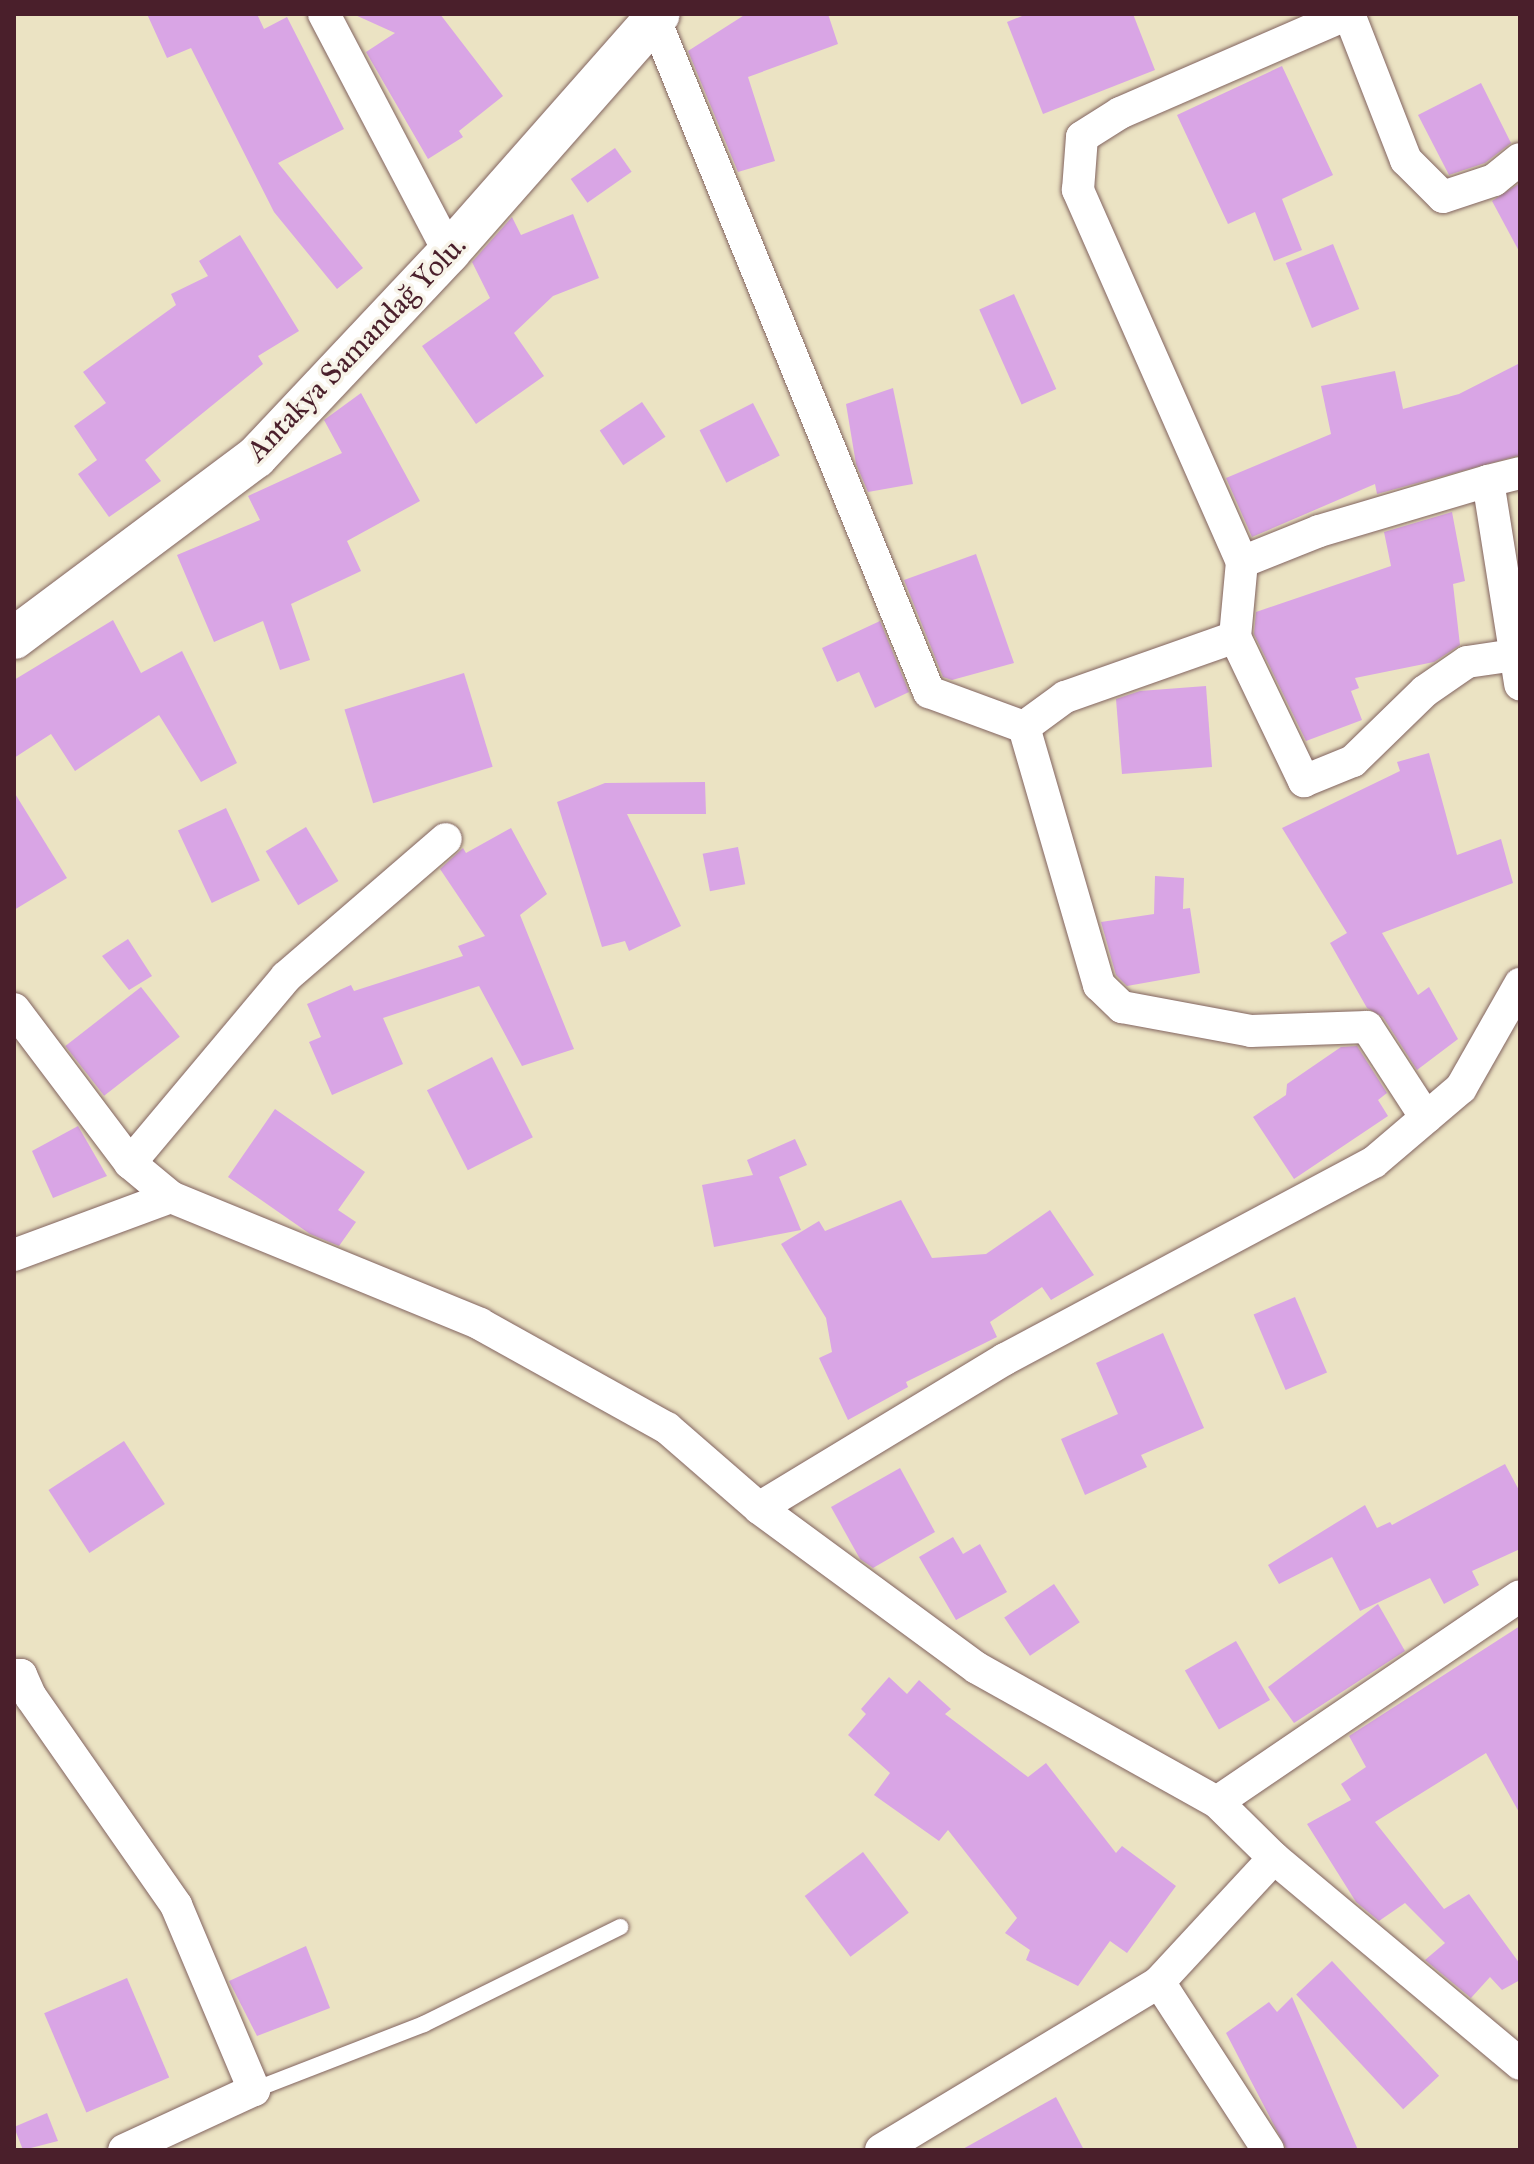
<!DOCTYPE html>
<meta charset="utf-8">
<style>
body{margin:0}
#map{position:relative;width:1534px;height:2164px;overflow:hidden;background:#ebe3c3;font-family:"IM FELL Great Primer",serif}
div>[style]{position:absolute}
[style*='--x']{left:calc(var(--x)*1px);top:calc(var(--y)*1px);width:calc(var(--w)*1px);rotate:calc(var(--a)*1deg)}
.building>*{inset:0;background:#d9a5e5;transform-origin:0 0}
.roads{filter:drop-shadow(0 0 2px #826460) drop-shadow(0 0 2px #826460)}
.service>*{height:16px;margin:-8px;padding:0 8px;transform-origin:8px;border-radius:8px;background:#fff}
.minor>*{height:32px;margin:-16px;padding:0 16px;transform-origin:16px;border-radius:16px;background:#fff}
.tertiary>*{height:42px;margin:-21px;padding:0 21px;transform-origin:21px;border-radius:21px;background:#fff}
span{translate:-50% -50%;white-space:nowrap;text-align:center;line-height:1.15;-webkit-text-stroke:7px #f7f3e8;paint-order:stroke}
.street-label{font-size:30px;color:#4a1f2b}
.frame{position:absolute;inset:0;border:16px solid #4a1f2b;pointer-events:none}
</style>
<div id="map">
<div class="building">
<i style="clip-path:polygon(147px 14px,257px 14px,264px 29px,287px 17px,344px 129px,278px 163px,363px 268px,337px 289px,274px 212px,191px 48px,167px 58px)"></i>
<i style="clip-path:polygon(353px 14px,440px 14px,503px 96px,459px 131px,463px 137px,428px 159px,366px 52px,395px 33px)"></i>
<i style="clip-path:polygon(746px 14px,828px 14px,838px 44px,748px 77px,775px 161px,738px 172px,688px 51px)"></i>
<i style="clip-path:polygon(1027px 14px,1133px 14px,1155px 70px,1043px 114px,1007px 22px)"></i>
<i style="clip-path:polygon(1282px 66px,1333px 175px,1282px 199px,1302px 250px,1274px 261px,1255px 212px,1228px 224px,1177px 115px)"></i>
<i style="clip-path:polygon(1481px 83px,1511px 143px,1485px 163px,1449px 175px,1418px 115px)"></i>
<i style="left:615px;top:148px;width:29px;height:54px;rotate:55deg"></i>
<i style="clip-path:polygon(1520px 183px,1520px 253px,1492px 201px)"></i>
<i style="clip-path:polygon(573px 214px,599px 278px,553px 296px,514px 333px,544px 376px,476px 424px,422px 346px,490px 298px,472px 262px,512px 217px,521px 235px)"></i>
<i style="clip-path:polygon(240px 235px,299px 331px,258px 356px,263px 364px,145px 460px,161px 481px,109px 517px,78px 474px,97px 460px,74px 426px,106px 403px,83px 372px,176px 305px,171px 294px,208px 276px,199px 261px)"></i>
<i style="left:1333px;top:244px;width:70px;height:51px;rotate:68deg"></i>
<i style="left:1014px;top:294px;width:104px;height:38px;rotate:66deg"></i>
<i style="clip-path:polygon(1520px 363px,1520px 455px,1377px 494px,1375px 484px,1252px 537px,1226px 478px,1331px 434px,1321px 386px,1395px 371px,1403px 409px,1459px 394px)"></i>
<i style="clip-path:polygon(893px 388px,913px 484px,868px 492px,856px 464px,846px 404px)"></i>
<i style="clip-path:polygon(361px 393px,420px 501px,347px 541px,361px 571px,291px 604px,310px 660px,280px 670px,263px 621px,214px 642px,177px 555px,260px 520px,248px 496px,342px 453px,324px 420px)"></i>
<i style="left:642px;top:402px;width:42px;height:51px;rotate:56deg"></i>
<i style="left:753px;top:403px;width:59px;height:60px;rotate:63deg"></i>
<i style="clip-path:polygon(1452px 512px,1465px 581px,1453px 584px,1460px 645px,1434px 662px,1355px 678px,1359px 688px,1351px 691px,1362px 720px,1306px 741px,1254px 634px,1256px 612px,1391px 566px,1384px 532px)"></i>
<i style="clip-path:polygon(976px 554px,1014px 663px,952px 680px,943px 677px,904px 580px)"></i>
<i style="clip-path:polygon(113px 620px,141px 673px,182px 651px,237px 763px,201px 782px,159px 715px,75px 771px,51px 734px,14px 758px,14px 680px)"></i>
<i style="clip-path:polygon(880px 621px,909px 692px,875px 708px,859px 672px,837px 682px,822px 648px)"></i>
<i style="left:464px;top:673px;width:98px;height:125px;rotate:73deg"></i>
<i style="clip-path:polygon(1206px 686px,1212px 767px,1122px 774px,1116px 699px,1140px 691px)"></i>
<i style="clip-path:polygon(1429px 753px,1457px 855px,1501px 839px,1513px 883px,1382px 933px,1418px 995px,1429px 987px,1458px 1039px,1417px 1070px,1383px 1017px,1367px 1008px,1330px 943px,1347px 933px,1282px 828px,1400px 771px,1397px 762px)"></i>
<i style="clip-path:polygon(705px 782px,706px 814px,627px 814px,681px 926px,629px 951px,625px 941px,602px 947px,557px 802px,605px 783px)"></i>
<i style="clip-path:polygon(14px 792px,67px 878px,14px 910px)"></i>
<i style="left:226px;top:808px;width:80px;height:53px;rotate:65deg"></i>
<i style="left:306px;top:827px;width:63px;height:47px;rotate:59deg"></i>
<i style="clip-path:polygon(511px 828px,547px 894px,520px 915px,574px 1049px,522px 1066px,479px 986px,383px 1018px,403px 1064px,332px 1095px,309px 1042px,321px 1037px,307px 1004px,351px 985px,354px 991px,463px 956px,458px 946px,485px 936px,440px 869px,463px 848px,466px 853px)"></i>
<i style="left:738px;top:847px;width:38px;height:36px;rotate:79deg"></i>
<i style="clip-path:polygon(1155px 876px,1184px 878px,1183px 909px,1190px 908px,1200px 973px,1127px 986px,1116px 975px,1101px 922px,1154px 914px)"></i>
<i style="clip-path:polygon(128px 939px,152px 976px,129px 990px,102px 956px)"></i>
<i style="left:141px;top:987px;width:63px;height:96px;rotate:52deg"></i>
<i style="clip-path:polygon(1357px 1046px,1387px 1093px,1378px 1100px,1388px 1116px,1294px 1179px,1253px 1117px,1286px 1095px,1287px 1084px,1341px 1047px)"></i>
<i style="left:492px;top:1057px;width:90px;height:73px;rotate:63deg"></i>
<i style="clip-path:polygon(275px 1109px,365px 1172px,338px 1210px,356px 1222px,339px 1246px,310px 1234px,228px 1177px)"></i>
<i style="clip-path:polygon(78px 1126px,107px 1176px,53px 1198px,32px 1151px)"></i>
<i style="clip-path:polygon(795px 1139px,807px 1165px,779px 1177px,801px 1230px,714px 1247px,702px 1185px,753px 1175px,747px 1160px)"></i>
<i style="clip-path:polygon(901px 1200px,932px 1258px,986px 1254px,1050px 1210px,1094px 1275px,1051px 1300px,1042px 1287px,990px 1322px,997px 1337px,906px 1382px,908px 1387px,848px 1420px,819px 1358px,832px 1352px,826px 1318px,781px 1244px,819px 1221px,825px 1231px)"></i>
<i style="left:1295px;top:1297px;width:82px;height:45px;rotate:67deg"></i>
<i style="clip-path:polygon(1163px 1333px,1204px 1428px,1141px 1455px,1147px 1467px,1085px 1495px,1061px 1439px,1118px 1414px,1096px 1363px)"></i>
<i style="left:124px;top:1441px;width:75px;height:90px;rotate:57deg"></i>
<i style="clip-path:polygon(1505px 1464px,1520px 1492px,1520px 1549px,1472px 1571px,1479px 1585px,1444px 1604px,1430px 1578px,1360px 1611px,1332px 1557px,1279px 1584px,1268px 1565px,1365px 1505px,1377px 1528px,1390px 1522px,1392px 1525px)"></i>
<i style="clip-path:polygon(900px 1468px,935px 1532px,873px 1568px,860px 1559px,831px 1507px)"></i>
<i style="clip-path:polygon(953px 1537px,963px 1554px,980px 1544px,1007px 1592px,956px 1620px,919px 1557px)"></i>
<i style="left:1054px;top:1584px;width:46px;height:60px;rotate:56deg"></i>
<i style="clip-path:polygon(1378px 1604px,1405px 1651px,1294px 1723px,1268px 1687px)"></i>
<i style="clip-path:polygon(1520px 1626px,1520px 1814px,1486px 1753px,1375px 1822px,1444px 1909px,1469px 1894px,1520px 1964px,1520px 1980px,1502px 1990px,1490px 1977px,1471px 1998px,1425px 1960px,1445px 1943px,1405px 1903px,1379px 1921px,1356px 1902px,1307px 1824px,1351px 1800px,1341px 1784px,1366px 1767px,1349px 1736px)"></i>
<i style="left:1236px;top:1641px;width:68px;height:59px;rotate:60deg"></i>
<i style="clip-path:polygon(889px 1677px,907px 1694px,919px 1680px,951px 1709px,945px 1714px,1028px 1777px,1046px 1763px,1116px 1853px,1122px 1846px,1176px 1886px,1127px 1953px,1110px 1941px,1078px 1986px,1026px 1960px,1030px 1950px,1005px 1933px,1017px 1918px,948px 1830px,939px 1841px,874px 1795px,890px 1773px,848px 1735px,866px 1714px,861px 1709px)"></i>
<i style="left:863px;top:1852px;width:76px;height:73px;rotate:53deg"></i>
<i style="clip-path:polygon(306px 1946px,330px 2008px,257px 2036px,229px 1981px)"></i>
<i style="left:1332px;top:1961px;width:157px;height:49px;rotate:47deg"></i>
<i style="left:127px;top:1978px;width:108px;height:90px;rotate:67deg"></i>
<i style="clip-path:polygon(1292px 1997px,1358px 2150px,1287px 2150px,1226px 2033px,1269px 2002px,1277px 2012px)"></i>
<i style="clip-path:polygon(1056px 2097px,1084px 2150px,961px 2150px)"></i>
<i style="clip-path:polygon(47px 2113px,58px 2141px,23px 2150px,14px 2127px)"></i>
</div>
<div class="roads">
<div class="service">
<i style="--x:254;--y:2090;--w:182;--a:-21.2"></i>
<i style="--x:424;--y:2024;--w:219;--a:-26.3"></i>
</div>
<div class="minor">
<i style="--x:324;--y:14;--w:269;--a:62.3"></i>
<i style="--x:1349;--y:14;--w:157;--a:68.7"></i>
<i style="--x:1406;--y:160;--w:52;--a:45"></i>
<i style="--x:1443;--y:197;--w:54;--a:-18.4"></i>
<i style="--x:1494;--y:180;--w:33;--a:-39"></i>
<i style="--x:655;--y:20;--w:726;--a:67.82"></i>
<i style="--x:929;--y:692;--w:101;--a:20.2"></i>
<i style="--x:1024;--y:727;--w:269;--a:73.8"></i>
<i style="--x:1099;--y:985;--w:32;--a:44"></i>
<i style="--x:1122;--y:1007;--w:131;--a:10.5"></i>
<i style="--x:1251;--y:1031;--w:116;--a:-2"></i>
<i style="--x:1367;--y:1027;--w:108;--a:57"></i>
<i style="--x:1520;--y:473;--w:33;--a:166"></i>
<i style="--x:1488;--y:481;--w:206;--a:81"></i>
<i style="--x:1242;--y:562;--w:407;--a:-113.8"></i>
<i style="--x:1078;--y:190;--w:53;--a:-85.7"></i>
<i style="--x:1082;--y:137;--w:45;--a:-32.3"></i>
<i style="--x:1120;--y:113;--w:249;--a:-23.5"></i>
<i style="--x:1235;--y:637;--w:160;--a:64.4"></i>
<i style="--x:1304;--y:781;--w:53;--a:-22.2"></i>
<i style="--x:1353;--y:761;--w:100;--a:-44.2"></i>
<i style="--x:1425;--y:691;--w:51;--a:-34.6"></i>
<i style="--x:1467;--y:662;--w:49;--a:-8.3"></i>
<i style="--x:1024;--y:727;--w:51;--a:-36.2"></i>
<i style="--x:1065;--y:697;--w:180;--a:-19.4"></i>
<i style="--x:1235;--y:637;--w:75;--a:-84.7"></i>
<i style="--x:1242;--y:562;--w:83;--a:-21.9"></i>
<i style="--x:1319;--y:531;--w:176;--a:-16.5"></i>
<i style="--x:14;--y:1009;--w:193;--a:53"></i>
<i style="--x:130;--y:1163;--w:53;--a:39.7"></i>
<i style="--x:171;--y:1197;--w:334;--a:22.3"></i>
<i style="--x:480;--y:1324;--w:214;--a:29.1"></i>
<i style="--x:667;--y:1428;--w:122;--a:41"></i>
<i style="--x:759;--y:1508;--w:270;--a:36.3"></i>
<i style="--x:977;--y:1668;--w:275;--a:29.2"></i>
<i style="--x:1217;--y:1802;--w:80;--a:44.5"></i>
<i style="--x:1274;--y:1858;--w:321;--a:39.9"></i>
<i style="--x:130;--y:1163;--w:243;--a:-50"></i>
<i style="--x:286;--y:977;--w:211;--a:-40.8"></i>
<i style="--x:14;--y:1255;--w:167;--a:-20.3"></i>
<i style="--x:759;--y:1508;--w:288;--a:-31.2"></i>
<i style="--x:1005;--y:1359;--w:418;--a:-28.1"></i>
<i style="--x:1374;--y:1162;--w:114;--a:-40.4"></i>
<i style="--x:1461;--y:1088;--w:120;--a:-60.4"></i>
<i style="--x:14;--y:1675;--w:7;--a:0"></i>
<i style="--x:21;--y:1675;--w:24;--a:66"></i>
<i style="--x:31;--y:1697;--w:254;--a:55.1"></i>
<i style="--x:176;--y:1905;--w:201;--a:67.1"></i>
<i style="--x:254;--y:2090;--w:143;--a:155.2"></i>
<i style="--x:1217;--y:1802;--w:366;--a:-34.2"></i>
<i style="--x:1159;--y:1982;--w:200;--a:57"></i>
<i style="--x:881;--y:2150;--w:325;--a:-31.1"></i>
<i style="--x:1159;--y:1982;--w:169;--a:-47.2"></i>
</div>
<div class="tertiary">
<i style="--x:14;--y:638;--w:302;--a:-36.8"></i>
<i style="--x:256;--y:457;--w:282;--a:-46.7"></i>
<i style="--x:449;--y:252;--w:317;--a:-48.6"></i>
</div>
</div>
<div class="street-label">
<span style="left:356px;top:348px;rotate:-46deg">Antakya Samandağ Yolu.</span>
</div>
<div class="frame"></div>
</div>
